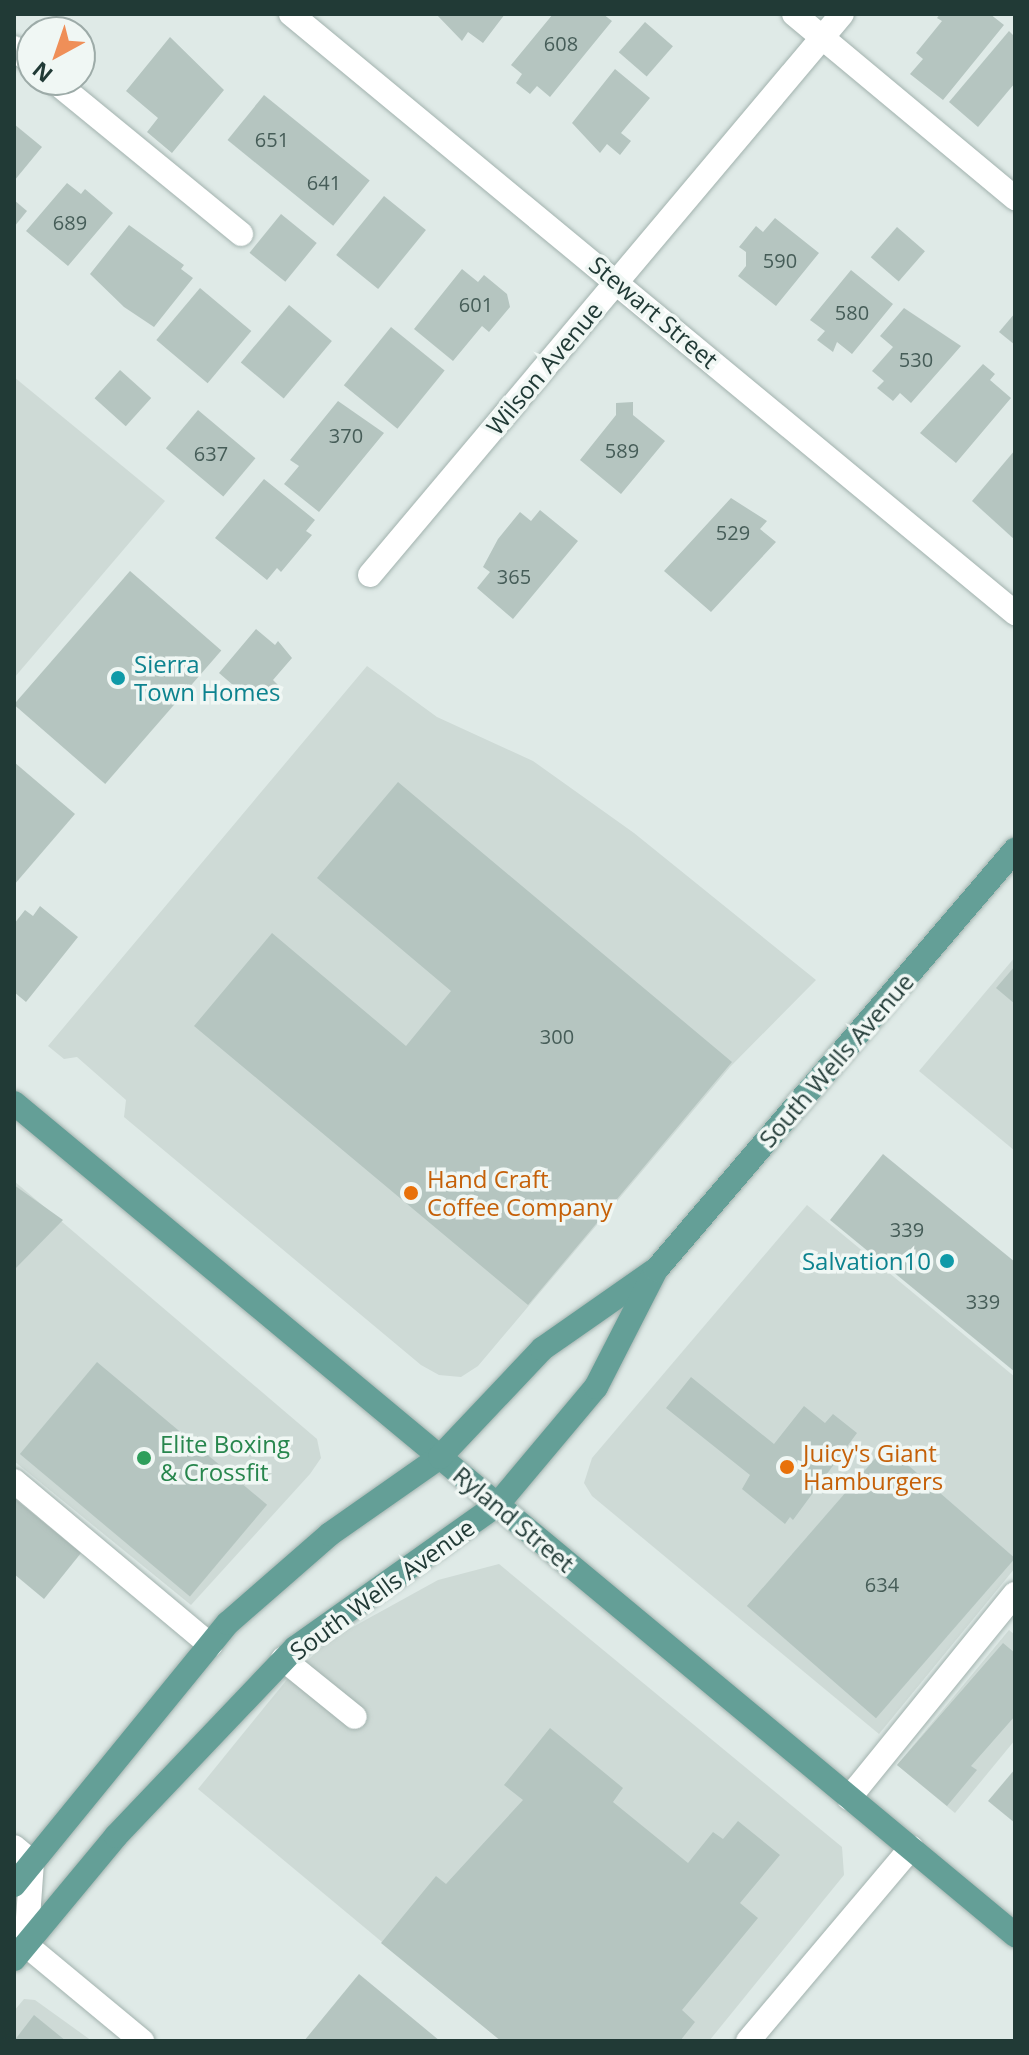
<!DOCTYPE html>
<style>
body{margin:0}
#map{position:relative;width:1029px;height:2055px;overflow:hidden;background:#dfeae7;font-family:"Open Sans",sans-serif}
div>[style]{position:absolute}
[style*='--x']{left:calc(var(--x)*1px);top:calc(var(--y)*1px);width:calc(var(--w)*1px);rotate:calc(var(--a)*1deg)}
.built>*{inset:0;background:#cedad6}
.building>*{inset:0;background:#b5c5c0;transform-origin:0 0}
.roads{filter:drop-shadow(0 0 2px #a2b2ae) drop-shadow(0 0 2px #a2b2ae)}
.minor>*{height:24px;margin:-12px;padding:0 12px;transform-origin:12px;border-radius:12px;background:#fff}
.major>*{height:24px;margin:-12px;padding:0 12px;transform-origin:12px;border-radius:12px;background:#649f97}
.dots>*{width:22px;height:22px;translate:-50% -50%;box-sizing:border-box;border:4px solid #f0f7f4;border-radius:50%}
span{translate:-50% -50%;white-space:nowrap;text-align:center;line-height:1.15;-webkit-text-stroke:7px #f0f7f4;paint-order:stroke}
.number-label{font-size:20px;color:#465d58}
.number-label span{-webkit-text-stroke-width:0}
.street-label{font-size:24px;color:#213a36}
.culture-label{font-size:24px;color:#0d838f}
.left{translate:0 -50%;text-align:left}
.right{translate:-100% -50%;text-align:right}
.food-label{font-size:24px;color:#c56008}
.leisure-label{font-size:24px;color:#27864d}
.frame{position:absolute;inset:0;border:16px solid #213a36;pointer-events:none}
.north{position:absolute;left:16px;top:16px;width:80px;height:80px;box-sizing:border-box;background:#f0f7f4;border:2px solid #9daba8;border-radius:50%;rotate:220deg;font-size:22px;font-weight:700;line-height:32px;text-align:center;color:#213a36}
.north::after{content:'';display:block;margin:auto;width:28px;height:36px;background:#ef8f58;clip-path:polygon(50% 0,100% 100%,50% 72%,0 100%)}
</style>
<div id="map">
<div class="built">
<i style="clip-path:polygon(14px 377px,165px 501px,14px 678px)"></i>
<i style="clip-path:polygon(367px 666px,437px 717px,533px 761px,634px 833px,816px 980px,730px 1067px,478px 1366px,461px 1377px,439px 1375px,421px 1365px,124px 1117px,126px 1100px,77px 1057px,64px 1059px,48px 1046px)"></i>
<i style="clip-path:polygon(1015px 957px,1015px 1151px,919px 1071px)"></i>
<i style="clip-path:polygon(14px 1181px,317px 1439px,321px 1458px,310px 1474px,191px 1605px,14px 1461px)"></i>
<i style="clip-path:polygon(807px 1205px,1015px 1377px,1015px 1568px,879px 1734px,592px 1496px,584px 1483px,592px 1458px)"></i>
<i style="clip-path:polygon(499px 1564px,842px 1847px,844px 1875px,709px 2041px,501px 2041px,198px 1789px,289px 1677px,331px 1639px,438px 1580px)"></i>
<i style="clip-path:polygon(1009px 1630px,1015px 1635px,1015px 1740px,955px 1813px,897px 1765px)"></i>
<i style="clip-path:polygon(24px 1999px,35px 2000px,92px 2041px,14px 2041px,14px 2011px)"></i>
</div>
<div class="building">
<i style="clip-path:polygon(436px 14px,505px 14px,483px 43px,468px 32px,462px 41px)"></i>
<i style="clip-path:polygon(553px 14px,603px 14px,612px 21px,550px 97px,537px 86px,530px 94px,516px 83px,522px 74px,511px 65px)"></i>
<i style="clip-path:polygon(940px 14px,990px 14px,1004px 25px,943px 100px,910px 74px,923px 59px,916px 53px,942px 21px,937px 18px)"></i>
<i style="left:645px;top:22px;width:37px;height:40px;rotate:41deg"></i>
<i style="clip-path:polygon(1009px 31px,1015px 37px,1015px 83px,978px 127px,949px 102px)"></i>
<i style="clip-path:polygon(170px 37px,224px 90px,172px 153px,147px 132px,158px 118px,126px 91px)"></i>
<i style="clip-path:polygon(615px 69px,650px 98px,621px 133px,631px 141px,620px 155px,607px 144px,600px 153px,572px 123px)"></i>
<i style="left:264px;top:95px;width:136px;height:58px;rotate:39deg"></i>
<i style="clip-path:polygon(14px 124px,42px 147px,14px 181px)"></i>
<i style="clip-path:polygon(67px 183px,81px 194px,85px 189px,113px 213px,68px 266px,26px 231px)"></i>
<i style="left:384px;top:196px;width:54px;height:76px;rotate:39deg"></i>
<i style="clip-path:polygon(14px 200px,27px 211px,14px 227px)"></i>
<i style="left:281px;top:214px;width:46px;height:50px;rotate:39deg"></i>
<i style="clip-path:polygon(775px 218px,819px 253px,776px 306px,738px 276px,746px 266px,746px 252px,739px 247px,756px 226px,763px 232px)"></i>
<i style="clip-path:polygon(129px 225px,184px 265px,181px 269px,193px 278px,154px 327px,124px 307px,90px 274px)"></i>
<i style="left:897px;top:227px;width:37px;height:40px;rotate:41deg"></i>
<i style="clip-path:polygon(462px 269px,478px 282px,484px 275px,507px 294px,510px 307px,489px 332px,482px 326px,453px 361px,414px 329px)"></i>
<i style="clip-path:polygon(851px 270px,893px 304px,852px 354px,837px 342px,833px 352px,817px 340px,825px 331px,810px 320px)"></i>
<i style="left:200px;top:288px;width:67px;height:68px;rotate:40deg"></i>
<i style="left:289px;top:305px;width:56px;height:75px;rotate:40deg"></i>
<i style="clip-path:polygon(904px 308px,961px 346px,911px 403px,900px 393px,893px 401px,877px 388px,884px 381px,872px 371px,893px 347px,880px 336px)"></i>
<i style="clip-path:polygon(1015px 313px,1015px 345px,999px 332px)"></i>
<i style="left:391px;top:327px;width:69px;height:75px;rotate:39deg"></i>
<i style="clip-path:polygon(983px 364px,995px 374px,990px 380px,1011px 398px,956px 463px,920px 433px)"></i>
<i style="left:120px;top:370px;width:42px;height:38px;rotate:42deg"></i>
<i style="clip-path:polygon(338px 401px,384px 433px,319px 512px,284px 484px,299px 466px,290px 460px)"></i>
<i style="clip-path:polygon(633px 402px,633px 415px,665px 441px,621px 494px,580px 460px,616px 415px,616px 403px)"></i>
<i style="left:198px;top:410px;width:75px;height:50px;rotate:40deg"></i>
<i style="clip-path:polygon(1015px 450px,1015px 540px,972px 501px)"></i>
<i style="clip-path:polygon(264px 479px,315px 520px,306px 531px,312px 535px,281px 572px,277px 568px,267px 580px,215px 538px)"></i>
<i style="clip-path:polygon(731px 498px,767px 521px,760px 529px,776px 542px,711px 612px,664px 571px)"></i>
<i style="clip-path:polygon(540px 510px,578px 541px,513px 619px,477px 588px,490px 572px,483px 567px,498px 539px,520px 512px,531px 521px)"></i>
<i style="left:130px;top:571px;width:121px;height:177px;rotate:41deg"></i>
<i style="clip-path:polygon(256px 629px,275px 645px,278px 641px,292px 658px,273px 680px,278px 685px,255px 704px,219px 673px)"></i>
<i style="clip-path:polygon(14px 762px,75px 814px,14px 885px)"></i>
<i style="clip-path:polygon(398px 782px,732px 1062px,528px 1305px,194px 1026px,272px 933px,406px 1046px,451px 991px,317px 878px)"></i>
<i style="clip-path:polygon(40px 906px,78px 937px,26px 1002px,14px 992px,14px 924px,25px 910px,33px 916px)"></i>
<i style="clip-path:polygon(1015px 966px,1015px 1004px,996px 988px)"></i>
<i style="clip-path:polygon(883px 1154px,1015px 1262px,1015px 1372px,830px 1220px)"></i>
<i style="clip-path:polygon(14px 1185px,63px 1220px,14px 1270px)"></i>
<i style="left:97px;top:1362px;width:222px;height:120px;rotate:40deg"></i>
<i style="clip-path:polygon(691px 1377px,774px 1444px,804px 1406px,825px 1423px,833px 1414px,857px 1433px,793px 1520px,790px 1517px,785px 1524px,742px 1489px,750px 1475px,666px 1408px)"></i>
<i style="left:886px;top:1446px;width:171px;height:212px;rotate:41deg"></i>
<i style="clip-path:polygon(14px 1498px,81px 1553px,44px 1599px,14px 1574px)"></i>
<i style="clip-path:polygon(1003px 1643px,1015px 1653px,1015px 1716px,971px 1766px,977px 1770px,947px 1806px,897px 1765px)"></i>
<i style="clip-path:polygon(550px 1728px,623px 1788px,613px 1802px,688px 1863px,713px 1832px,723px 1839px,738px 1821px,780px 1855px,740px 1903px,758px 1918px,682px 2010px,695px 2022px,680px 2041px,501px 2041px,381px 1943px,436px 1876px,446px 1884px,523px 1800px,504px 1785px)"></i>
<i style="clip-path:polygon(1015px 1769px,1015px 1823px,988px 1801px)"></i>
<i style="clip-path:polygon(359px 1974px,440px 2041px,304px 2041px)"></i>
<i style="clip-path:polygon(34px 2015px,66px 2041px,14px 2041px)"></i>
</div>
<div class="roads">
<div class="minor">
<i style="--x:291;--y:14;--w:940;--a:39.6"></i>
<i style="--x:794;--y:14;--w:288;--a:39.8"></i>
<i style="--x:14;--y:48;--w:23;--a:40"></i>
<i style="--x:53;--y:80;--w:243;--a:39.3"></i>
<i style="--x:370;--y:575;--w:733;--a:-49.92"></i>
<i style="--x:14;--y:1481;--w:256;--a:39.9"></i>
<i style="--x:283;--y:1659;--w:92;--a:38.9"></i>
<i style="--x:849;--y:1798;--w:263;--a:-50.9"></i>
<i style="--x:14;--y:1847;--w:23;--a:40"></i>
<i style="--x:32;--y:1862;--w:83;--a:94.1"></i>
<i style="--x:26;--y:1945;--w:151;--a:39.6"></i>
<i style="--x:748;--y:2041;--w:253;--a:-49.8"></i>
</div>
<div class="major">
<i style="--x:14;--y:1103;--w:1302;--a:39.73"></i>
<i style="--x:14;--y:1885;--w:338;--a:-50.8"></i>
<i style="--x:228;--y:1623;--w:135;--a:-41.1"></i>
<i style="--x:330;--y:1534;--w:134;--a:-35"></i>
<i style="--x:440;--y:1457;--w:149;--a:-46.6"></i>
<i style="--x:542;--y:1349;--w:136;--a:-34.9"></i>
<i style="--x:14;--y:1959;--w:160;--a:-50.3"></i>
<i style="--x:116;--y:1836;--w:260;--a:-46.4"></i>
<i style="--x:295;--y:1648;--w:247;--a:-35.3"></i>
<i style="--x:497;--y:1505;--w:154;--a:-50"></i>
<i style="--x:596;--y:1387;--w:131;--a:-62.9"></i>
<i style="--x:656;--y:1270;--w:553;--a:-49.48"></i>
</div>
</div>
<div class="dots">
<i style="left:118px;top:678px;background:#0f9aa8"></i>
<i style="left:411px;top:1193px;background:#e8710a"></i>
<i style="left:947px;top:1261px;background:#0f9aa8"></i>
<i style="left:144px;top:1458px;background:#2e9e5b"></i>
<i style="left:787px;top:1467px;background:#e8710a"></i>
</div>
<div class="number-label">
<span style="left:561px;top:43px">608</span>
<span style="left:272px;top:139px">651</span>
<span style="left:324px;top:182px">641</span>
<span style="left:70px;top:222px">689</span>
<span style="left:780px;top:260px">590</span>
<span style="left:476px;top:304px">601</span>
<span style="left:852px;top:312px">580</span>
<span style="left:916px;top:359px">530</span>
<span style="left:346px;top:435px">370</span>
<span style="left:622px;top:450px">589</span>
<span style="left:211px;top:453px">637</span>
<span style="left:733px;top:532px">529</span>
<span style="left:514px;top:576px">365</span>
<span style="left:557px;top:1036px">300</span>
<span style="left:907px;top:1229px">339</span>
<span style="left:983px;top:1301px">339</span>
<span style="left:882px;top:1584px">634</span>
</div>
<div class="street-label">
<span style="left:654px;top:312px;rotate:40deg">Stewart Street</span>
<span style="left:544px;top:368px;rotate:-50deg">Wilson Avenue</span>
<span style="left:836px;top:1060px;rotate:-49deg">South Wells Avenue</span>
<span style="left:514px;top:1519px;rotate:40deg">Ryland Street</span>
<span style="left:382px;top:1589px;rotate:-36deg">South Wells Avenue</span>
</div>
<div class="culture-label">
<span class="left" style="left:134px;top:678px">Sierra<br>Town Homes</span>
<span class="right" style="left:931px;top:1261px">Salvation10</span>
</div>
<div class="food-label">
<span class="left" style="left:427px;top:1193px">Hand Craft<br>Coffee Company</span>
<span class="left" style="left:803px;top:1467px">Juicy's Giant<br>Hamburgers</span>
</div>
<div class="leisure-label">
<span class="left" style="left:160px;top:1458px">Elite Boxing<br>&amp; Crossfit</span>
</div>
<div class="frame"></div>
<div class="north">N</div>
</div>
